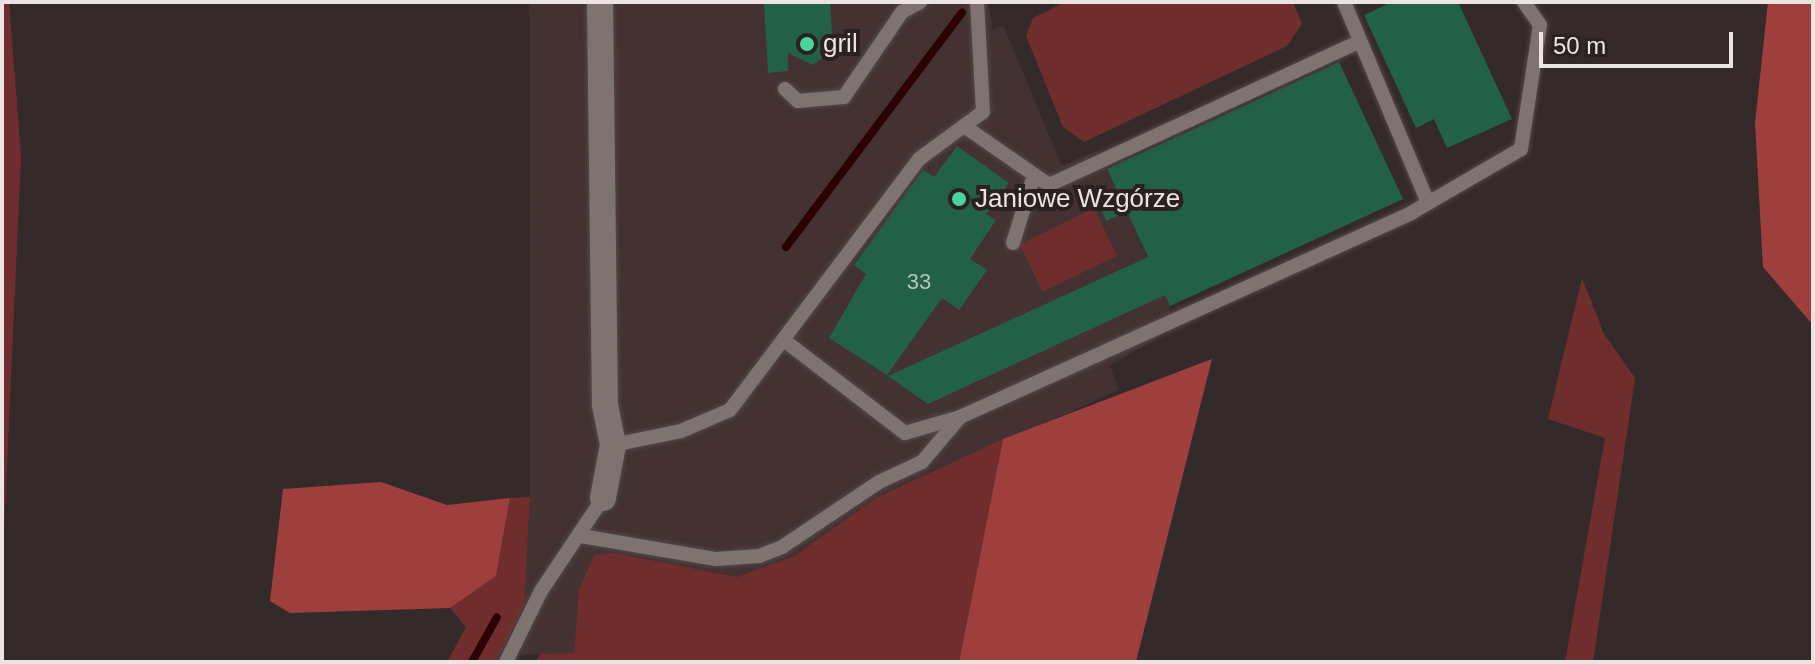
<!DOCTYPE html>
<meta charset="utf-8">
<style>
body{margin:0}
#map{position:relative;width:1815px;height:664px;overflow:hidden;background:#352a2a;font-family:Arial,sans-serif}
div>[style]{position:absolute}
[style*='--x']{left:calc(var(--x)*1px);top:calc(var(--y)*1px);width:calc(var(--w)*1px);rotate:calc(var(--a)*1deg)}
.built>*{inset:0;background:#433231}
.green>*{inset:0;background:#6f2e2d;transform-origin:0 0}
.forest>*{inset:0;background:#9e3f3e}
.stream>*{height:8px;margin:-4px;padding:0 4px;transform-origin:4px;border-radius:4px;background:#2c0002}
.building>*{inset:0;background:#226047}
.roads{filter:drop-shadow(0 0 2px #524948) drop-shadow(0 0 2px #524948)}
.lane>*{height:14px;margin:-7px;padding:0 7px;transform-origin:7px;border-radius:7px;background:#7f7372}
.street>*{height:26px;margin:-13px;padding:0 13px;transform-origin:13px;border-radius:13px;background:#7f7372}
.dots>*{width:22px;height:22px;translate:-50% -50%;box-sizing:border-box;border:4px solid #2b2120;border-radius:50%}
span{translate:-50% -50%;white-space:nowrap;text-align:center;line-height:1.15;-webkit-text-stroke:8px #2b2120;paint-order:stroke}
.number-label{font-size:22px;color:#b9c3bc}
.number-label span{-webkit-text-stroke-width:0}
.poi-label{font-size:26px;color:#ebe4e3}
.left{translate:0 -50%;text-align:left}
.frame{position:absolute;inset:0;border:4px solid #ebe4e3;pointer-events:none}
.scale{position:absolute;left:1539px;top:32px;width:194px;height:36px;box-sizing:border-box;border:4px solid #ebe4e3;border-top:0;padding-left:10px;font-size:24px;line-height:28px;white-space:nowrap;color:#ebe4e3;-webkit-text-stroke:6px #2b2120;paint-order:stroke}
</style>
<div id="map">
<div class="built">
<i style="clip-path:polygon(529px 2px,988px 2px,993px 30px,1003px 25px,1062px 166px,1097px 151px,1117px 191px,1097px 201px,1106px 221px,1127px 212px,1170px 306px,1170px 330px,1110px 366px,1119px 390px,876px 498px,794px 556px,737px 577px,615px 553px,579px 590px,574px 653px,521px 655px,530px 497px)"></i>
</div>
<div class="green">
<i style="clip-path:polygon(2px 2px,9px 2px,21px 156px,2px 574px)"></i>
<i style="clip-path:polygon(1065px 2px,1293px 2px,1302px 24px,1287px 46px,1084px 142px,1063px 127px,1026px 36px,1033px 18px)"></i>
<i style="left:1094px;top:208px;width:53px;height:83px;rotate:64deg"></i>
<i style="clip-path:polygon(1582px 278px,1604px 334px,1635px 378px,1593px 662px,1565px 662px,1605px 438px,1548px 419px)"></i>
<i style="clip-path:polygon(1003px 439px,959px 662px,535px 662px,540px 654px,574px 653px,579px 590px,594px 555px,615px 553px,737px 577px,794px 556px,876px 498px)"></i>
<i style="clip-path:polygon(530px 497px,524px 607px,496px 662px,447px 662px,466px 627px,450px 608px,496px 576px,510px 498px)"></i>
</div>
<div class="forest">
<i style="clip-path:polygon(1768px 2px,1813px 2px,1813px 325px,1763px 267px,1755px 123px)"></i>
<i style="clip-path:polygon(1212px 359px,1136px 662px,959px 662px,1003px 439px)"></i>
<i style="clip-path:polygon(381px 482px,447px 505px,510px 498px,496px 576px,450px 608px,290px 613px,270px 601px,283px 489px)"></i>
</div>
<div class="stream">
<i style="--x:786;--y:247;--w:293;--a:-53.1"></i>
<i style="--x:472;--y:662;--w:51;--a:-60.9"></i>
</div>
<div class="building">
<i style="clip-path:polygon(764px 2px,830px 2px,833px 50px,813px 65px,788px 53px,788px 71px,768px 73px)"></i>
<i style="clip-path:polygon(1392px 2px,1458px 2px,1512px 119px,1447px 148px,1434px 119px,1416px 128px,1364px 15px)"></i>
<i style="clip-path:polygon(1339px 62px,1403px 199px,1170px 306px,1165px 295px,928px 404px,888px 376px,1148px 257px,1127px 212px,1106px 221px,1097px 200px,1117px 191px,1107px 169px)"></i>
<i style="clip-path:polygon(957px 146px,1009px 183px,986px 214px,996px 220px,970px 259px,987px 270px,959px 310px,942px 298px,887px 375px,829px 338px,866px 274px,854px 265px,923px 170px,934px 177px)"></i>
</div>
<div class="roads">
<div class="lane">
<i style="--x:1344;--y:2;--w:218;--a:67.3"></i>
<i style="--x:785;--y:89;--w:18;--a:43"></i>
<i style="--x:798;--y:101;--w:46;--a:-5"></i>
<i style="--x:844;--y:97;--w:103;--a:-55.7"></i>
<i style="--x:902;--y:12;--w:21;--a:-29"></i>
<i style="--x:964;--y:126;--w:103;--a:34.8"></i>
<i style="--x:1049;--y:185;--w:343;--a:-24.8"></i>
<i style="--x:1013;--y:243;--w:71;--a:-72.8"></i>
<i style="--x:785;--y:341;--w:151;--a:37.5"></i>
<i style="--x:905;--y:433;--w:57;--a:-16.2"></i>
<i style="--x:960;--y:417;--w:495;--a:-24.3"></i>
<i style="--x:1411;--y:213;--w:127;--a:-30.2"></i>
<i style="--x:1521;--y:149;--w:125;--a:-81.3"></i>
<i style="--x:1540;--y:25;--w:28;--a:-125"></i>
<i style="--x:613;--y:445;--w:69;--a:-11.6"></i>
<i style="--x:681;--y:431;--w:53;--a:-23.2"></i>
<i style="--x:730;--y:410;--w:314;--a:-53"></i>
<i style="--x:919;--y:159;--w:79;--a:-36.3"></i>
<i style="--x:983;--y:112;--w:110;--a:-93.1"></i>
<i style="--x:581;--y:536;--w:137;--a:9.7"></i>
<i style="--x:716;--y:559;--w:43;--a:-4"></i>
<i style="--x:759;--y:556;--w:25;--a:-21"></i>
<i style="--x:782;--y:547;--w:117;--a:-33.8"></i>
<i style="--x:879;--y:482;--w:47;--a:-24.9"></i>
<i style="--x:922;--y:462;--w:59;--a:-49.8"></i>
<i style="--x:506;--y:662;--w:79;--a:-63.8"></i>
<i style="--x:541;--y:591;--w:112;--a:-56.3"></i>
</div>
<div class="street">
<i style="--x:600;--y:2;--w:403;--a:89.3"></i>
<i style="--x:605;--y:405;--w:41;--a:78.7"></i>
<i style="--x:613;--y:445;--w:54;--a:100.7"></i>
</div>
</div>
<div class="dots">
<i style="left:807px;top:44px;background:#48d49d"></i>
<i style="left:959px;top:199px;background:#48d49d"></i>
</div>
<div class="number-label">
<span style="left:919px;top:282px">33</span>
</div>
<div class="poi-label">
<span class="left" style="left:823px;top:44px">gril</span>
<span class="left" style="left:975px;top:199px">Janiowe Wzgórze</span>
</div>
<div class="frame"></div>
<div class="scale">50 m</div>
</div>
